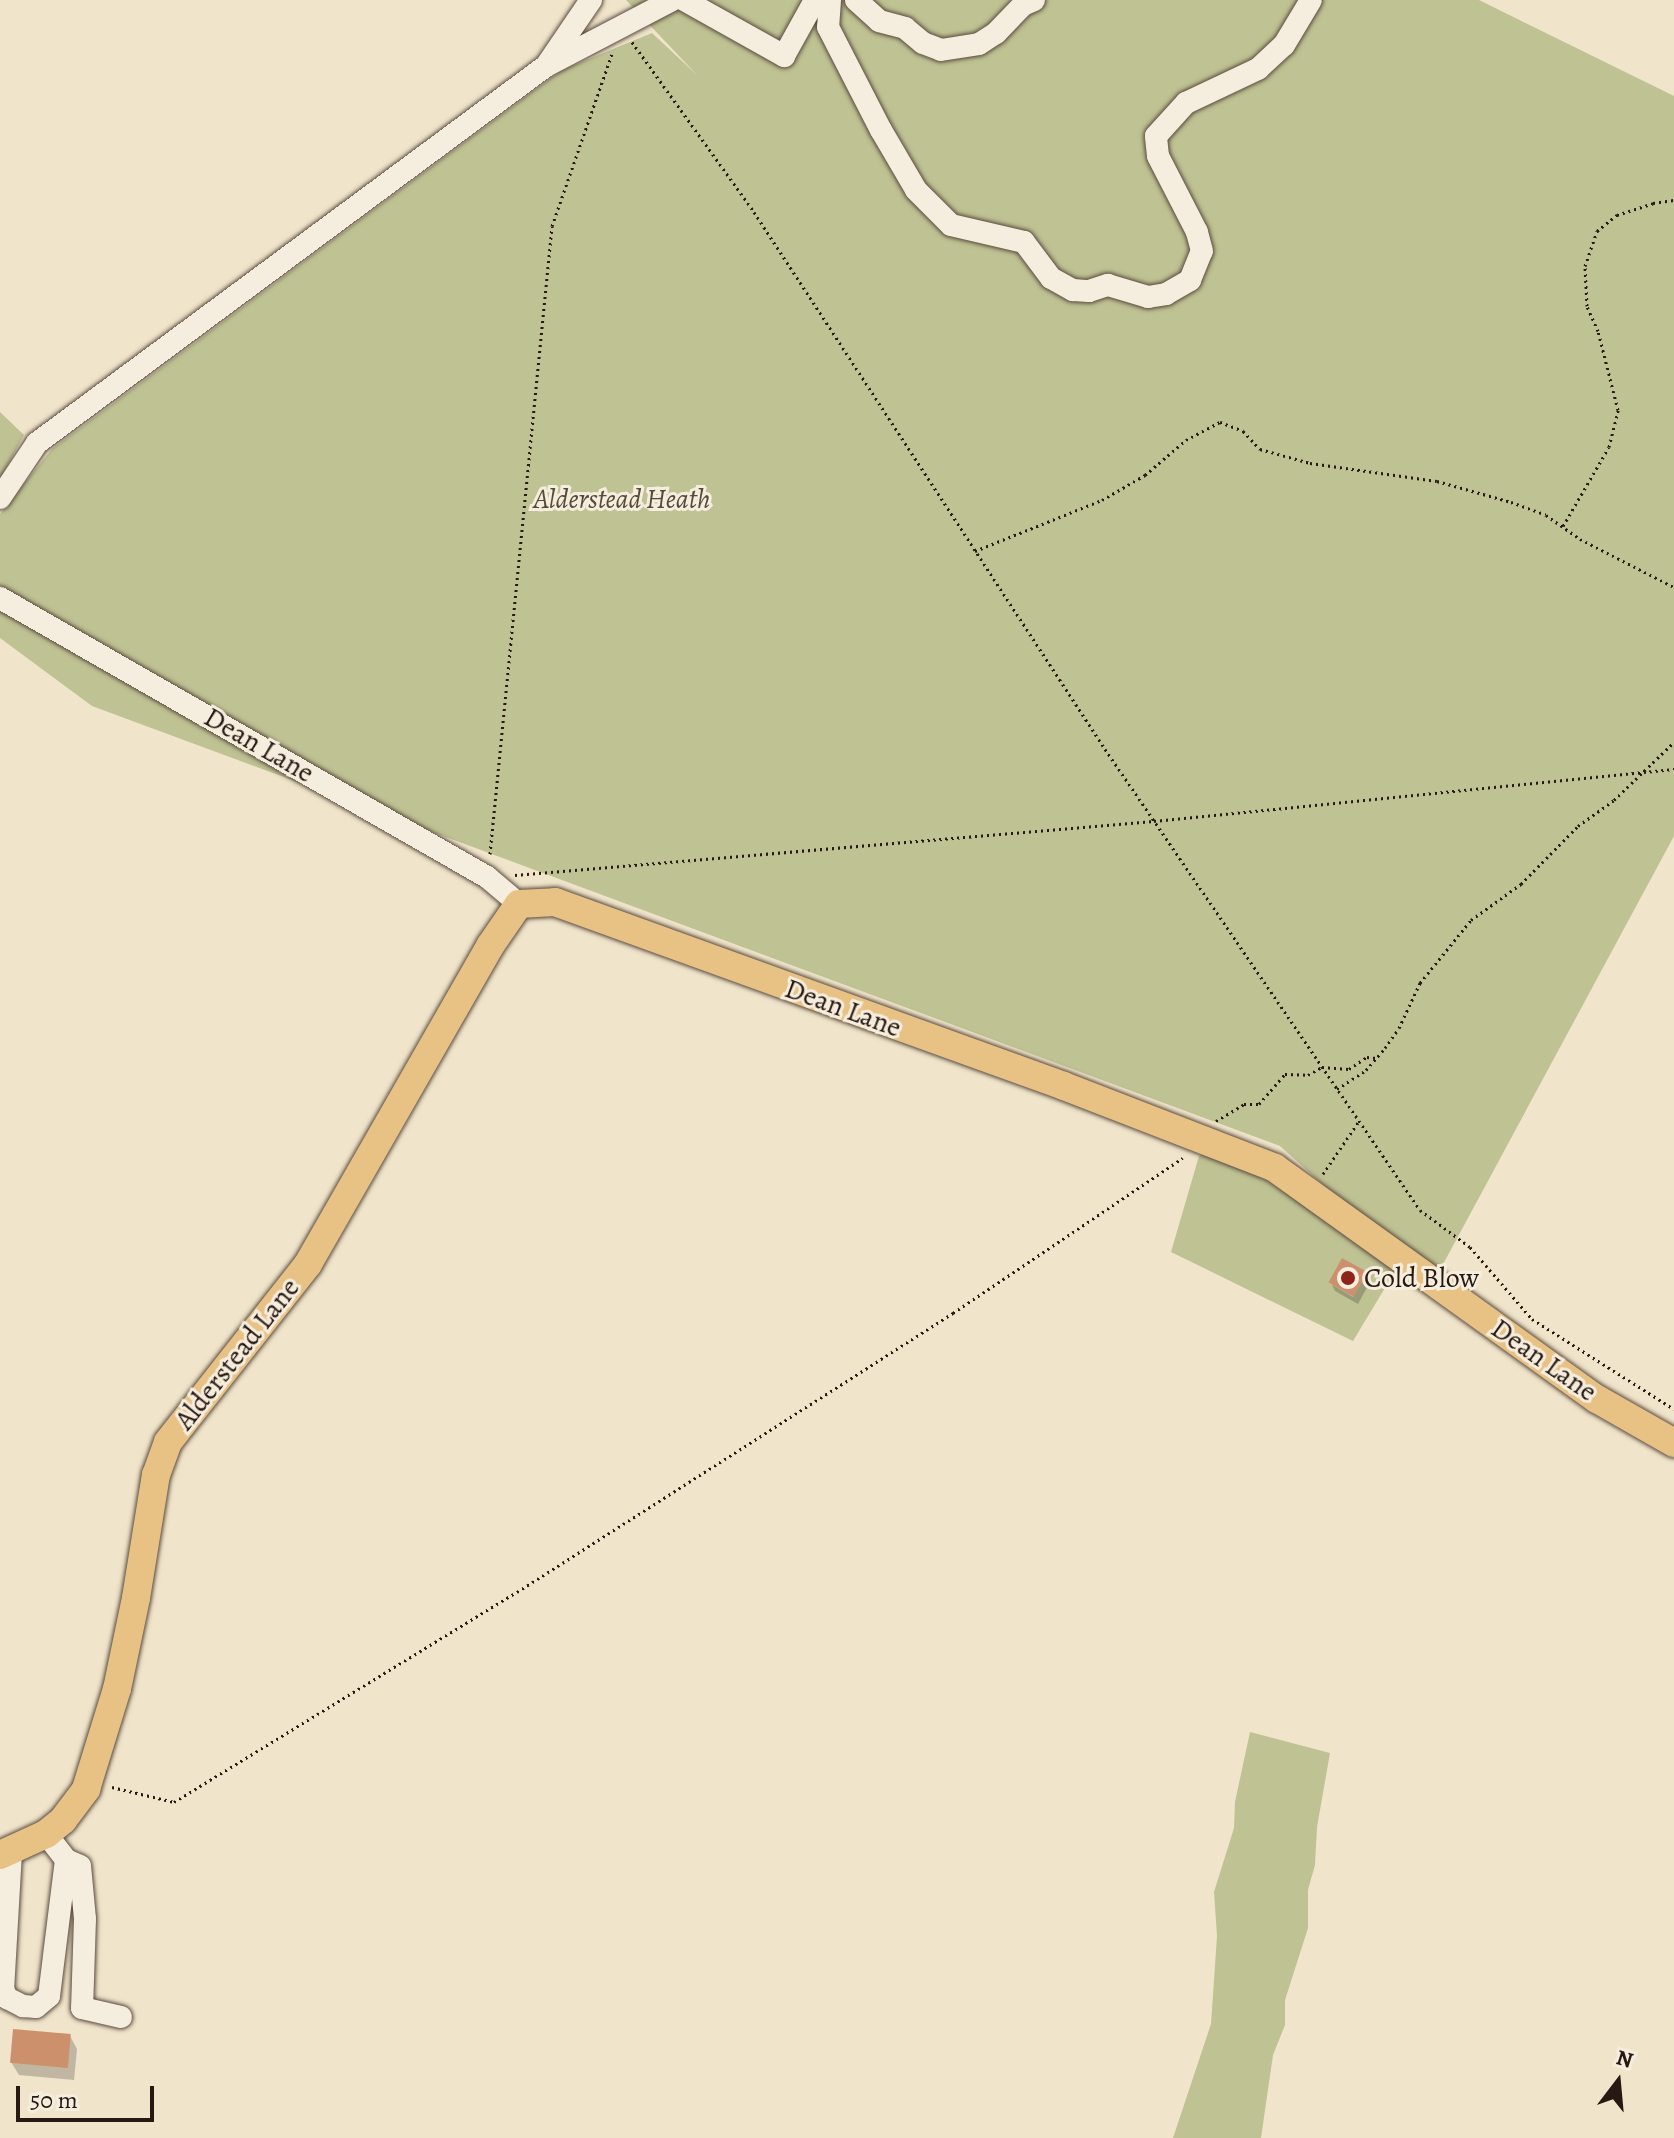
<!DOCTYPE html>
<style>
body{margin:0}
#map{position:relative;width:1674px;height:2138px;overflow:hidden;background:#f0e4ca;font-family:Alegreya,serif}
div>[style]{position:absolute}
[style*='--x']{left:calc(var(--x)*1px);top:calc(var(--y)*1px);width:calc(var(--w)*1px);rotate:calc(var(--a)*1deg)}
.green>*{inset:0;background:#bfc293}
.shadow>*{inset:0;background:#0003}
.building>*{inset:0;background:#cd906d;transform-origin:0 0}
.path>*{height:3px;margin-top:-1.5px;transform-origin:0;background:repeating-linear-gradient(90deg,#271811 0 2px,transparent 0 6px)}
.roads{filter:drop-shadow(0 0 2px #594b3f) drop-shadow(0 0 2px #594b3f)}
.minor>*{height:22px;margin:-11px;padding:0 11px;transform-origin:11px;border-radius:11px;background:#f5eddd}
.major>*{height:28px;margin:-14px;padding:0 14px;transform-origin:14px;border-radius:14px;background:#e8c285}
.dots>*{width:22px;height:22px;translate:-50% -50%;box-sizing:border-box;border:4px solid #f5eddd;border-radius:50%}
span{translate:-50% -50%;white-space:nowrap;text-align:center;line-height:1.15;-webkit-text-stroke:6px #f5eddd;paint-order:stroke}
.park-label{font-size:28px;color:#554b38;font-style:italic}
.street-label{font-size:28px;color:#271811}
.poi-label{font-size:28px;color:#271811}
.left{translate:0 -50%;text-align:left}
.north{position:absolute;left:1578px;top:2042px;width:80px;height:80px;-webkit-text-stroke:6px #f5eddd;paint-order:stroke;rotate:16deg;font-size:22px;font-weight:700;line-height:32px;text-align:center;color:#271811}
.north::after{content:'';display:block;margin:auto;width:28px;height:36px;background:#271811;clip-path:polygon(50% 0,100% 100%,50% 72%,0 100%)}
.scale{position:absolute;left:16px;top:2086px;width:138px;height:36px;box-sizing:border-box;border:4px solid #271811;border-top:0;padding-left:10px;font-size:24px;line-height:28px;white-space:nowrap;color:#271811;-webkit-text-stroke:6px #f5eddd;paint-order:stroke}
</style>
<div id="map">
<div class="green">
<i style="clip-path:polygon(626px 0,1479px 0,1674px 96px,1674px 836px,1441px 1268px,1419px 1271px,1280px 1146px,92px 706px,0 638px,0 514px,52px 449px,562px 70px,652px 33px,697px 75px)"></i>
<i style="clip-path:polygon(0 412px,24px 435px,0 479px)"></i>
<i style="clip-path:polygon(evenodd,1216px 1150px,1366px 1240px,1397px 1268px,1353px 1341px,1171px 1252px,1199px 1156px,1216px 1150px,1342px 1259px,1367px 1273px,1353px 1297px,1329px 1283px,1342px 1259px)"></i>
<i style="clip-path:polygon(1250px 1732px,1330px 1753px,1317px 1827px,1315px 1865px,1308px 1890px,1308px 1928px,1285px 2000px,1285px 2025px,1273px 2055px,1261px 2138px,1173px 2138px,1211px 2024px,1217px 1936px,1214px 1892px,1234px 1828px,1235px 1802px)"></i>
</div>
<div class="shadow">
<i style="clip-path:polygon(1366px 1274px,1370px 1282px,1358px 1304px,1335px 1291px,1331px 1283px)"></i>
<i style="clip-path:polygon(70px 2036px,77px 2049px,74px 2080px,19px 2075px,11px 2062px)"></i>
</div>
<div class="building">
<i style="left:1342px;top:1258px;width:29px;height:28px;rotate:29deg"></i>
<i style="left:13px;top:2029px;width:58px;height:34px;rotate:5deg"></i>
</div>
<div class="path">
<i style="--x:632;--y:42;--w:209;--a:54.3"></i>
<i style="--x:754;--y:212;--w:642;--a:56.83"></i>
<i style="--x:1105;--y:749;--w:558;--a:55.66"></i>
<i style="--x:1420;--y:1210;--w:62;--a:36.5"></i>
<i style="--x:1470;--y:1247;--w:95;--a:49.3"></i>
<i style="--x:1532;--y:1319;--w:168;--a:32.4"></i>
<i style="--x:1563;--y:526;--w:91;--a:-59.8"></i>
<i style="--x:1609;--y:447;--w:38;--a:-76"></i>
<i style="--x:1618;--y:410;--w:81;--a:-104.2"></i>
<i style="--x:1598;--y:331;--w:27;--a:-114"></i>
<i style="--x:1587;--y:306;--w:40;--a:-92.9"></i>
<i style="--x:1585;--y:266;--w:37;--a:-71"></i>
<i style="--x:1597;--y:231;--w:26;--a:-39"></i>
<i style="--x:1617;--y:215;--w:38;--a:-18"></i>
<i style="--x:1653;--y:203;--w:21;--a:-8"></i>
<i style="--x:975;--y:551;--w:137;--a:-21.9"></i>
<i style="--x:1102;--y:500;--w:50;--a:-30.2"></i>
<i style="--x:1145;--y:475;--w:54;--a:-40.5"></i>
<i style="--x:1186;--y:440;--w:38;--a:-28"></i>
<i style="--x:1220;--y:422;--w:25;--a:21"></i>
<i style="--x:1243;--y:431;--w:25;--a:47"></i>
<i style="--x:1260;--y:449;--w:52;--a:15.6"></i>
<i style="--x:1310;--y:463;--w:128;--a:8.1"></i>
<i style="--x:1437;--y:481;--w:77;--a:15.8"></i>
<i style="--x:1511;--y:502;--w:37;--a:20"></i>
<i style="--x:1546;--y:515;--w:42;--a:35.2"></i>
<i style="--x:1580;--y:539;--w:106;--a:27.1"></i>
<i style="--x:490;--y:854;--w:631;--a:-84.36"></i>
<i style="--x:552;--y:226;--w:182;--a:-70.8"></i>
<i style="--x:515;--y:875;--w:641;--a:-4.83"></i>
<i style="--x:1154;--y:821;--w:523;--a:-5.71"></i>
<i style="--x:1337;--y:1089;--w:35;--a:-33"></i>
<i style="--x:1366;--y:1070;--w:29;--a:-49"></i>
<i style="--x:1385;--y:1048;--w:24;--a:-55"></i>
<i style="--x:1399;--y:1028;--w:50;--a:-65"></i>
<i style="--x:1420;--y:983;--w:81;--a:-51"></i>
<i style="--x:1471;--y:920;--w:62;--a:-35.8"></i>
<i style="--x:1521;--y:884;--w:81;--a:-45.5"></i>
<i style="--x:1578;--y:826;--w:44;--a:-35.8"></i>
<i style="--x:1614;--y:800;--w:83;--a:-44"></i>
<i style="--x:1216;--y:1121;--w:33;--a:-31"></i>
<i style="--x:1244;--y:1104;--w:15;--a:0"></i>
<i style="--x:1259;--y:1104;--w:40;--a:-49"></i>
<i style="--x:1285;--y:1074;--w:23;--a:2"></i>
<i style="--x:1308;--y:1075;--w:16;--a:-30"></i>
<i style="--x:1322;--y:1067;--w:27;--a:4"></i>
<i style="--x:1349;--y:1069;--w:22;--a:-34"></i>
<i style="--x:1367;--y:1057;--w:9;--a:6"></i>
<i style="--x:1323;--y:1174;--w:64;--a:-55.8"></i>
<i style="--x:112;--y:1787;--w:64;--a:13.6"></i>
<i style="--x:174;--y:1802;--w:402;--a:-31.5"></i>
<i style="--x:517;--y:1592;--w:518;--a:-32.62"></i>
<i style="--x:953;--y:1313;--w:277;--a:-34"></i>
</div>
<div class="roads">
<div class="minor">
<i style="--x:591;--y:0;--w:80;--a:124.3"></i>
<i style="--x:546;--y:66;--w:142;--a:-27.6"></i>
<i style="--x:684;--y:0;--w:115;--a:29.2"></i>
<i style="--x:784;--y:56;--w:64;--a:-61"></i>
<i style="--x:830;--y:0;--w:27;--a:94"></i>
<i style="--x:828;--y:27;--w:116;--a:62.8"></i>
<i style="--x:881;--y:130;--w:69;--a:59.7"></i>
<i style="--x:916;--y:190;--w:49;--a:45"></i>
<i style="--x:951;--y:225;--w:75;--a:13.1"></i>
<i style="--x:1024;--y:242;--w:45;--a:53.1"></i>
<i style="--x:1051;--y:278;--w:25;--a:29"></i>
<i style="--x:1073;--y:290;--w:16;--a:4"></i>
<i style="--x:1089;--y:291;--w:20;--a:-18"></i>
<i style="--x:1108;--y:285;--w:42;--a:16.7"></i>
<i style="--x:1148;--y:297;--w:18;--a:-9"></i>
<i style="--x:1166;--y:294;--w:28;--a:-30"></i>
<i style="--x:1190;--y:280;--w:31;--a:-68"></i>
<i style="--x:1202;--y:251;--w:20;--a:-105"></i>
<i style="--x:1197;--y:232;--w:85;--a:-117.2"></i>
<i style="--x:1158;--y:156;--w:20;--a:-96"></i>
<i style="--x:1156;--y:136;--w:45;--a:-47.7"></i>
<i style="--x:1186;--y:103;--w:80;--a:-25.3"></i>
<i style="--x:1258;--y:69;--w:35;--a:-43"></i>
<i style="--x:1284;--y:45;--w:52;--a:-59"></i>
<i style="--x:856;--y:0;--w:31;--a:42"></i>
<i style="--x:879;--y:21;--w:27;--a:15"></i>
<i style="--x:905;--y:28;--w:23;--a:40"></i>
<i style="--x:923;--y:43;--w:19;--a:21"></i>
<i style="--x:941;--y:50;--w:38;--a:-9"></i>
<i style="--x:979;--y:44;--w:20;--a:-33"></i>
<i style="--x:996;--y:33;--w:39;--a:-46"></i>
<i style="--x:1023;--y:5;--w:12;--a:-24"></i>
<i style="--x:0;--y:498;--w:66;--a:-56.1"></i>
<i style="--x:37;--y:443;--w:633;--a:-36.53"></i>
<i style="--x:0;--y:598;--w:561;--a:29.81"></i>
<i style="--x:487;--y:877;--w:42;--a:40.2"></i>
<i style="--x:46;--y:1834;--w:33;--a:52"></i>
<i style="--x:66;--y:1860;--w:15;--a:23"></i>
<i style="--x:80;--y:1866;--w:53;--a:84.6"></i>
<i style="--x:85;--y:1919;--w:89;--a:91.9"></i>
<i style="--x:82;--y:2008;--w:40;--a:13"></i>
<i style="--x:11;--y:1852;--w:137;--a:93.3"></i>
<i style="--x:3;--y:1989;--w:10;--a:66"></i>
<i style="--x:7;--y:1998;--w:18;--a:27"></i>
<i style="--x:23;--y:2006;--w:13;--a:4"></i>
<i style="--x:36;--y:2007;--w:17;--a:-40"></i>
<i style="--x:49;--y:1996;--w:137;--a:-82.9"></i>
</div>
<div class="major">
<i style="--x:0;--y:1855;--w:51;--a:-24.5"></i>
<i style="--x:46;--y:1834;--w:22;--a:-39"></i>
<i style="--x:63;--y:1820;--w:39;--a:-53"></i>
<i style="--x:86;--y:1789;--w:105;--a:-72.8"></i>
<i style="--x:117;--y:1689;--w:93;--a:-78.2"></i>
<i style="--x:136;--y:1598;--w:125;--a:-80.8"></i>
<i style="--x:156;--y:1475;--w:35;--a:-70"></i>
<i style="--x:168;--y:1442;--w:226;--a:-51.8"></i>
<i style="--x:308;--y:1264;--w:366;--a:-60.2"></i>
<i style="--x:490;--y:946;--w:51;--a:-55.4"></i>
<i style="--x:519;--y:904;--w:36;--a:-3"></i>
<i style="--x:555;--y:902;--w:541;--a:19.87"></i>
<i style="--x:1064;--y:1086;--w:226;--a:21.2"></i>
<i style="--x:1275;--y:1168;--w:396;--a:35.7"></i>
<i style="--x:1597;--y:1399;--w:89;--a:29.7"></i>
</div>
</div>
<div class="dots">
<i style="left:1348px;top:1278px;background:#8f2418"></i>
</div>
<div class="park-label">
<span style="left:622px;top:499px">Alderstead Heath</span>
</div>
<div class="street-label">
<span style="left:259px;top:745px;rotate:30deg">Dean Lane</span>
<span style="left:843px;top:1008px;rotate:20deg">Dean Lane</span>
<span style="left:237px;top:1354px;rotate:-52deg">Alderstead Lane</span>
<span style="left:1544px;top:1360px;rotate:35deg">Dean Lane</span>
</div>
<div class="poi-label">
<span class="left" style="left:1364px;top:1278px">Cold Blow</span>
</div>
<div class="north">N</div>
<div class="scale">50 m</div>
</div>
